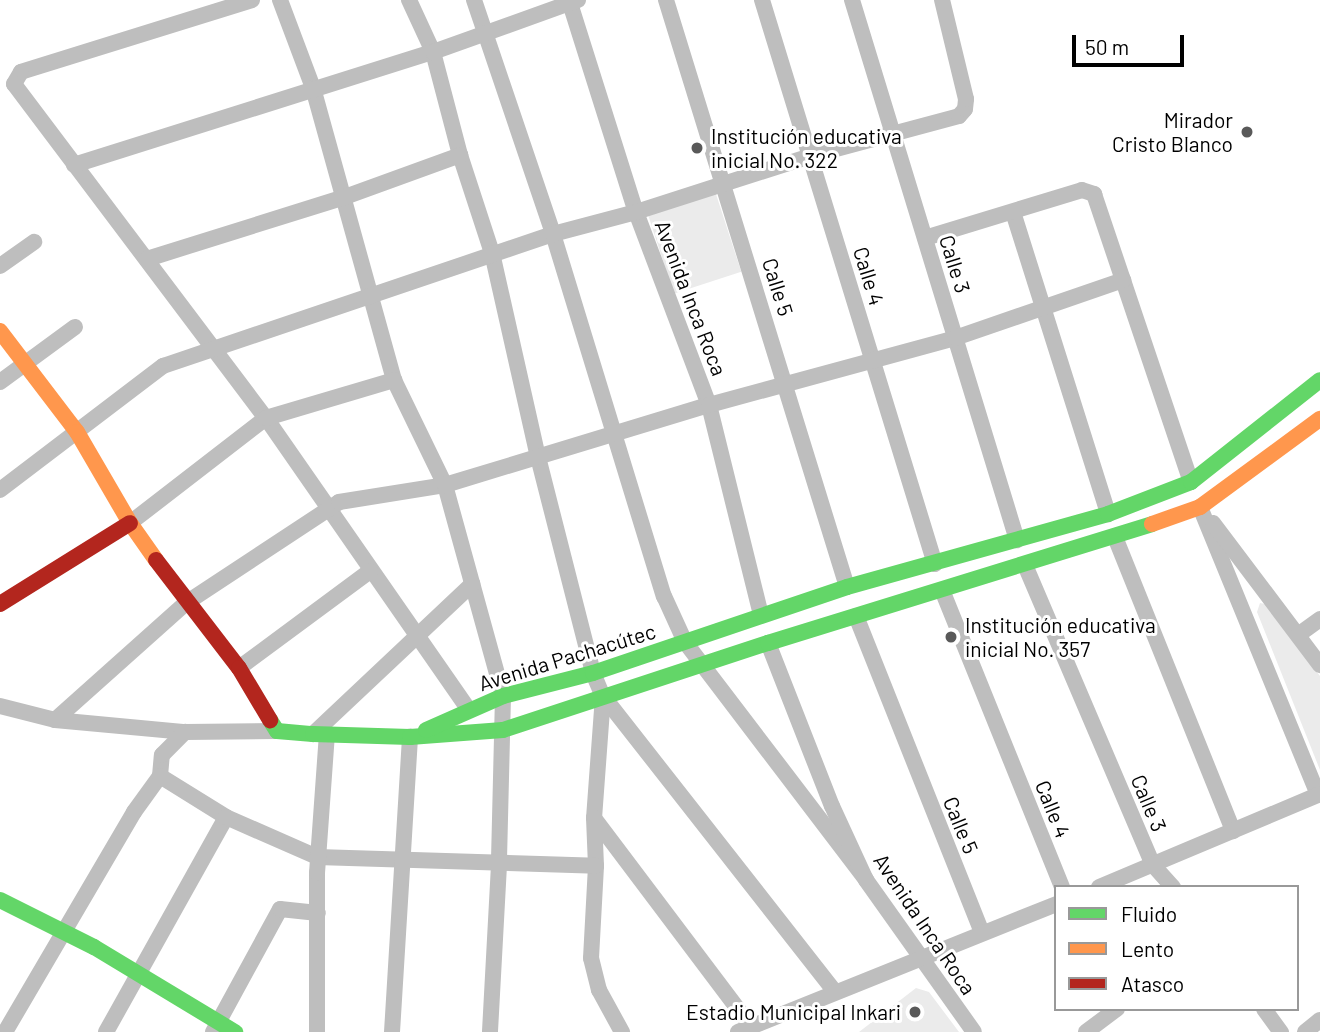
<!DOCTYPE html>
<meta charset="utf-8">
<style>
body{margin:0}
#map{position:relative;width:1320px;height:1032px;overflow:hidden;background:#fff;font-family:Barlow,sans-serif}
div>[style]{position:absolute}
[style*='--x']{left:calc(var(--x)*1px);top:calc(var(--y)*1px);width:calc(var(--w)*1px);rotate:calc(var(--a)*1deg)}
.green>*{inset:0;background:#ebebeb;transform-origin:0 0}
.street>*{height:16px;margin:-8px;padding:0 8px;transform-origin:8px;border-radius:8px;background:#bebebe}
.fast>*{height:16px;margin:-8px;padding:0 8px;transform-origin:8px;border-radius:8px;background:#63d668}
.slow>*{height:16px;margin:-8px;padding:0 8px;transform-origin:8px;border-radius:8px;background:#ff974d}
.jam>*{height:16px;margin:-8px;padding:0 8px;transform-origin:8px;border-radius:8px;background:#b3261e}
.dots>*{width:19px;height:19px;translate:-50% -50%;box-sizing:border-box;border:4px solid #fff;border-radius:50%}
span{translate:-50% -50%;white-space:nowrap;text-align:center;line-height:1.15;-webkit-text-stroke:6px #fff;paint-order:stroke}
.poi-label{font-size:21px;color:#000}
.right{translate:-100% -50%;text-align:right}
.left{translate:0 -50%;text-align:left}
.street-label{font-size:21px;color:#000}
.legend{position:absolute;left:1054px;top:885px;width:245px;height:126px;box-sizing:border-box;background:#fff;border:2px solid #999;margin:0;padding:9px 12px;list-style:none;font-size:21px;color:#000}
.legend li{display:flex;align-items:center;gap:14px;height:35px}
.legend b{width:35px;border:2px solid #999}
.scale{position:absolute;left:1072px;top:35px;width:112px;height:32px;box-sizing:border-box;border:4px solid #000;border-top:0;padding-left:9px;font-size:21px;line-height:24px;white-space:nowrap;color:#000;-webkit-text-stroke:5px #fff;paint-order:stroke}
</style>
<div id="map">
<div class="green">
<i style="left:715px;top:191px;width:85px;height:71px;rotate:72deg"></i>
<i style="clip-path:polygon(1260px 603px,1265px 604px,1320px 676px,1320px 770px,1257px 612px)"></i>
<i style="clip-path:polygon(916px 988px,929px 992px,959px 1032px,859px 1032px)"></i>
</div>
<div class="street">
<i style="--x:252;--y:0;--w:242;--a:162.7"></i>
<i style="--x:21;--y:72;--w:14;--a:120"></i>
<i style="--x:14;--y:84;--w:418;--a:53"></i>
<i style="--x:266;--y:418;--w:356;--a:55.2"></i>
<i style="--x:280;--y:0;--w:94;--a:69.4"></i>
<i style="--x:313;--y:88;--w:303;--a:74.5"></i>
<i style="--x:394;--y:380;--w:117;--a:64.1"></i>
<i style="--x:445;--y:485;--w:219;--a:74.6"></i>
<i style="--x:503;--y:696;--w:169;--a:91.4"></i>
<i style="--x:499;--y:865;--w:167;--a:93.1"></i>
<i style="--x:409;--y:0;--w:57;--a:65.2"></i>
<i style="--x:433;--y:52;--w:106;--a:75.3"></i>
<i style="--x:460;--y:155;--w:103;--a:71.9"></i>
<i style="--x:492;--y:253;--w:209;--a:77.3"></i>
<i style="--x:538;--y:457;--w:223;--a:75.7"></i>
<i style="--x:593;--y:673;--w:25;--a:67"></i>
<i style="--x:603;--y:696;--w:376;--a:51.9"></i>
<i style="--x:474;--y:0;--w:247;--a:71.3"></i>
<i style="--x:553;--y:234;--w:379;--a:73"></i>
<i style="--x:664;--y:596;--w:51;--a:65.5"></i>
<i style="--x:685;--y:642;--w:299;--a:52.7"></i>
<i style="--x:569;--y:0;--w:222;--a:72.5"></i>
<i style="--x:636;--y:212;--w:206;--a:69.3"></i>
<i style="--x:709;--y:405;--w:216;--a:76.1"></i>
<i style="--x:666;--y:0;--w:614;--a:72.86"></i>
<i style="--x:762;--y:0;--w:590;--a:72.95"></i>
<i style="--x:852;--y:0;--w:565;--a:73.01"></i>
<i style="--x:74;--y:165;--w:376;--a:-17.5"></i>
<i style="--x:433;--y:52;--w:154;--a:-19.7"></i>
<i style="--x:1013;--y:212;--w:317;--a:72.5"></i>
<i style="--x:925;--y:238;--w:164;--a:-17"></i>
<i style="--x:1082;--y:190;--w:13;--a:18"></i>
<i style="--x:1094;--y:194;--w:304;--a:71.4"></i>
<i style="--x:147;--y:259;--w:204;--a:-17.4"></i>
<i style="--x:342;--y:198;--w:126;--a:-20"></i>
<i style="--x:0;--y:266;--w:42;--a:-35.2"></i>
<i style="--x:0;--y:382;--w:93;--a:-36.3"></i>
<i style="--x:0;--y:490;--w:205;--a:-37.3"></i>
<i style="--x:163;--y:366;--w:412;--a:-18.7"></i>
<i style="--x:553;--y:234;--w:86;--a:-14.8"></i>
<i style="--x:636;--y:212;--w:183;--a:-17.8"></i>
<i style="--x:810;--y:156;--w:154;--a:-15"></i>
<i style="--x:959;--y:116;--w:9;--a:-49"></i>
<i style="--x:965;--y:109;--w:10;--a:-84"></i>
<i style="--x:966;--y:99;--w:102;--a:-103.6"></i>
<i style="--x:1200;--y:507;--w:311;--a:67.7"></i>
<i style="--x:130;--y:523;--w:172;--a:-37.7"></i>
<i style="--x:266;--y:418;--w:134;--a:-16.5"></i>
<i style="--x:1213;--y:523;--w:178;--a:53"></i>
<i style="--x:1115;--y:537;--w:317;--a:68.1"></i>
<i style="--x:1025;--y:565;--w:326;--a:66.9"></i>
<i style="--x:1153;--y:865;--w:30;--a:48"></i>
<i style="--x:942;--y:590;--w:320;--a:68"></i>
<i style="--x:856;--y:616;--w:341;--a:68.3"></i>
<i style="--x:1298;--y:635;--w:27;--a:-36"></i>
<i style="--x:768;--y:643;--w:175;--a:68.6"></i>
<i style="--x:832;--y:806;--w:81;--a:65.3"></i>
<i style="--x:866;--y:880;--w:186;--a:54.6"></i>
<i style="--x:239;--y:668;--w:163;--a:-36.5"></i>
<i style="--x:603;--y:696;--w:122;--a:94.2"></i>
<i style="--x:594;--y:818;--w:48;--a:87.6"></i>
<i style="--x:596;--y:866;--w:92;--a:93.1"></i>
<i style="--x:591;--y:958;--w:33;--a:76"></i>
<i style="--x:599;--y:990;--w:48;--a:61.3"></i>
<i style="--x:0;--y:706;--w:57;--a:14.3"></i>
<i style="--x:55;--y:720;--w:131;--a:5.3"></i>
<i style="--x:185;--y:732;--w:92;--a:-0.6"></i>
<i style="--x:55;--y:720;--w:176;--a:-41.8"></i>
<i style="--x:186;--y:603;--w:183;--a:-33.4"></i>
<i style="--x:339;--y:502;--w:107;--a:-9.1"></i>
<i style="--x:445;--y:485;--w:276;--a:-16.9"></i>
<i style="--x:709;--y:405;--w:255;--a:-15.2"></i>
<i style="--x:955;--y:338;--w:178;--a:-19"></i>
<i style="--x:313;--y:734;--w:219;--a:-43.3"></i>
<i style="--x:160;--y:776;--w:21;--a:-85"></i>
<i style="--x:162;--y:755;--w:33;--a:-45"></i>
<i style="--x:594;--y:818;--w:261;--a:53"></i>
<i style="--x:1099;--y:887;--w:240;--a:-22.8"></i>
<i style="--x:1264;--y:1009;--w:29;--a:54"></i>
<i style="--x:5;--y:1032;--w:255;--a:-59.6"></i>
<i style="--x:134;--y:812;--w:44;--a:-54.2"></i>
<i style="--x:160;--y:776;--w:78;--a:31.8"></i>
<i style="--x:106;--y:1032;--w:246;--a:-60.8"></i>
<i style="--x:226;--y:817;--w:99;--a:23.7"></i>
<i style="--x:317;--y:857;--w:279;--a:1.8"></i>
<i style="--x:213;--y:1032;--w:140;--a:-61.4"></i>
<i style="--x:280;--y:909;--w:38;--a:6"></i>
<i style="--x:317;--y:1032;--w:159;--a:-90"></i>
<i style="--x:317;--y:873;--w:138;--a:-85.9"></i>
<i style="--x:392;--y:1032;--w:296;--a:-86.5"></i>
<i style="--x:738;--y:1032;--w:343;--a:-21.9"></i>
<i style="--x:1086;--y:1032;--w:39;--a:-37"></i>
<i style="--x:1305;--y:1032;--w:19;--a:-39"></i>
</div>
<div class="fast">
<i style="--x:270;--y:720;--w:13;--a:58"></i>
<i style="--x:277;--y:731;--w:36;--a:5"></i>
<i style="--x:313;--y:734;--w:97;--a:1.8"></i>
<i style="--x:410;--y:737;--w:93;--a:-4.3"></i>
<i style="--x:503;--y:730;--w:279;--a:-18.2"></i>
<i style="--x:768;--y:643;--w:402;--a:-17.2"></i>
<i style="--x:426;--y:730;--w:84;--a:-23.8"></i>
<i style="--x:503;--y:696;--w:93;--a:-14.3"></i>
<i style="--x:593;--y:673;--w:268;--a:-18.7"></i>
<i style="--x:847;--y:587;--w:271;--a:-15.6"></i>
<i style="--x:1108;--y:514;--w:89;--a:-21.1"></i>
<i style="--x:1191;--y:482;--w:164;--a:-38.3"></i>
<i style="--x:0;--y:900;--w:105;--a:26.6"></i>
<i style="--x:94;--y:947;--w:165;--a:31.1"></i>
</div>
<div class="slow">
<i style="--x:0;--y:331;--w:127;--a:52.7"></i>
<i style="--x:77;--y:432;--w:105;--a:59.8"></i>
<i style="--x:130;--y:523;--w:45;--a:54.9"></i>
<i style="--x:1152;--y:524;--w:51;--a:-19.5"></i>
<i style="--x:1200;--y:507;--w:149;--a:-36.3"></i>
</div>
<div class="jam">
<i style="--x:156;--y:560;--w:136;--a:52.5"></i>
<i style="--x:239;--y:668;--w:61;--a:59.2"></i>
<i style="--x:0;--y:604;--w:153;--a:-31.9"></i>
</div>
<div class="dots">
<i style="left:1247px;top:132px;background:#595959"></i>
<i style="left:697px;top:148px;background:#595959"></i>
<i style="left:951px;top:637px;background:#595959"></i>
<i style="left:915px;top:1012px;background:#595959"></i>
</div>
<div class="poi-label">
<span class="right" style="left:1233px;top:132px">Mirador<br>Cristo Blanco</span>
<span class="left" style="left:711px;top:148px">Institución educativa<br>inicial No. 322</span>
<span class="left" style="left:965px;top:637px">Institución educativa<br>inicial No. 357</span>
<span class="right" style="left:901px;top:1012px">Estadio Municipal Inkari</span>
</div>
<div class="street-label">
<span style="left:955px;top:264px;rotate:73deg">Calle 3</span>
<span style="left:869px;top:276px;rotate:73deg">Calle 4</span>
<span style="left:778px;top:287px;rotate:73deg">Calle 5</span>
<span style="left:691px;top:298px;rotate:69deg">Avenida Inca Roca</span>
<span style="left:567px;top:657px;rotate:-17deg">Avenida Pachacútec</span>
<span style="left:1149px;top:803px;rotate:67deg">Calle 3</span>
<span style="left:1053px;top:809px;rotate:68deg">Calle 4</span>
<span style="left:961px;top:825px;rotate:68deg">Calle 5</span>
<span style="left:925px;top:924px;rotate:56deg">Avenida Inca Roca</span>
</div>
<ul class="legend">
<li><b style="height:9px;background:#63d668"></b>Fluido</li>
<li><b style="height:9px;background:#ff974d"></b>Lento</li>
<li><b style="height:9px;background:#b3261e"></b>Atasco</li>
</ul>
<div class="scale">50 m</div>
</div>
